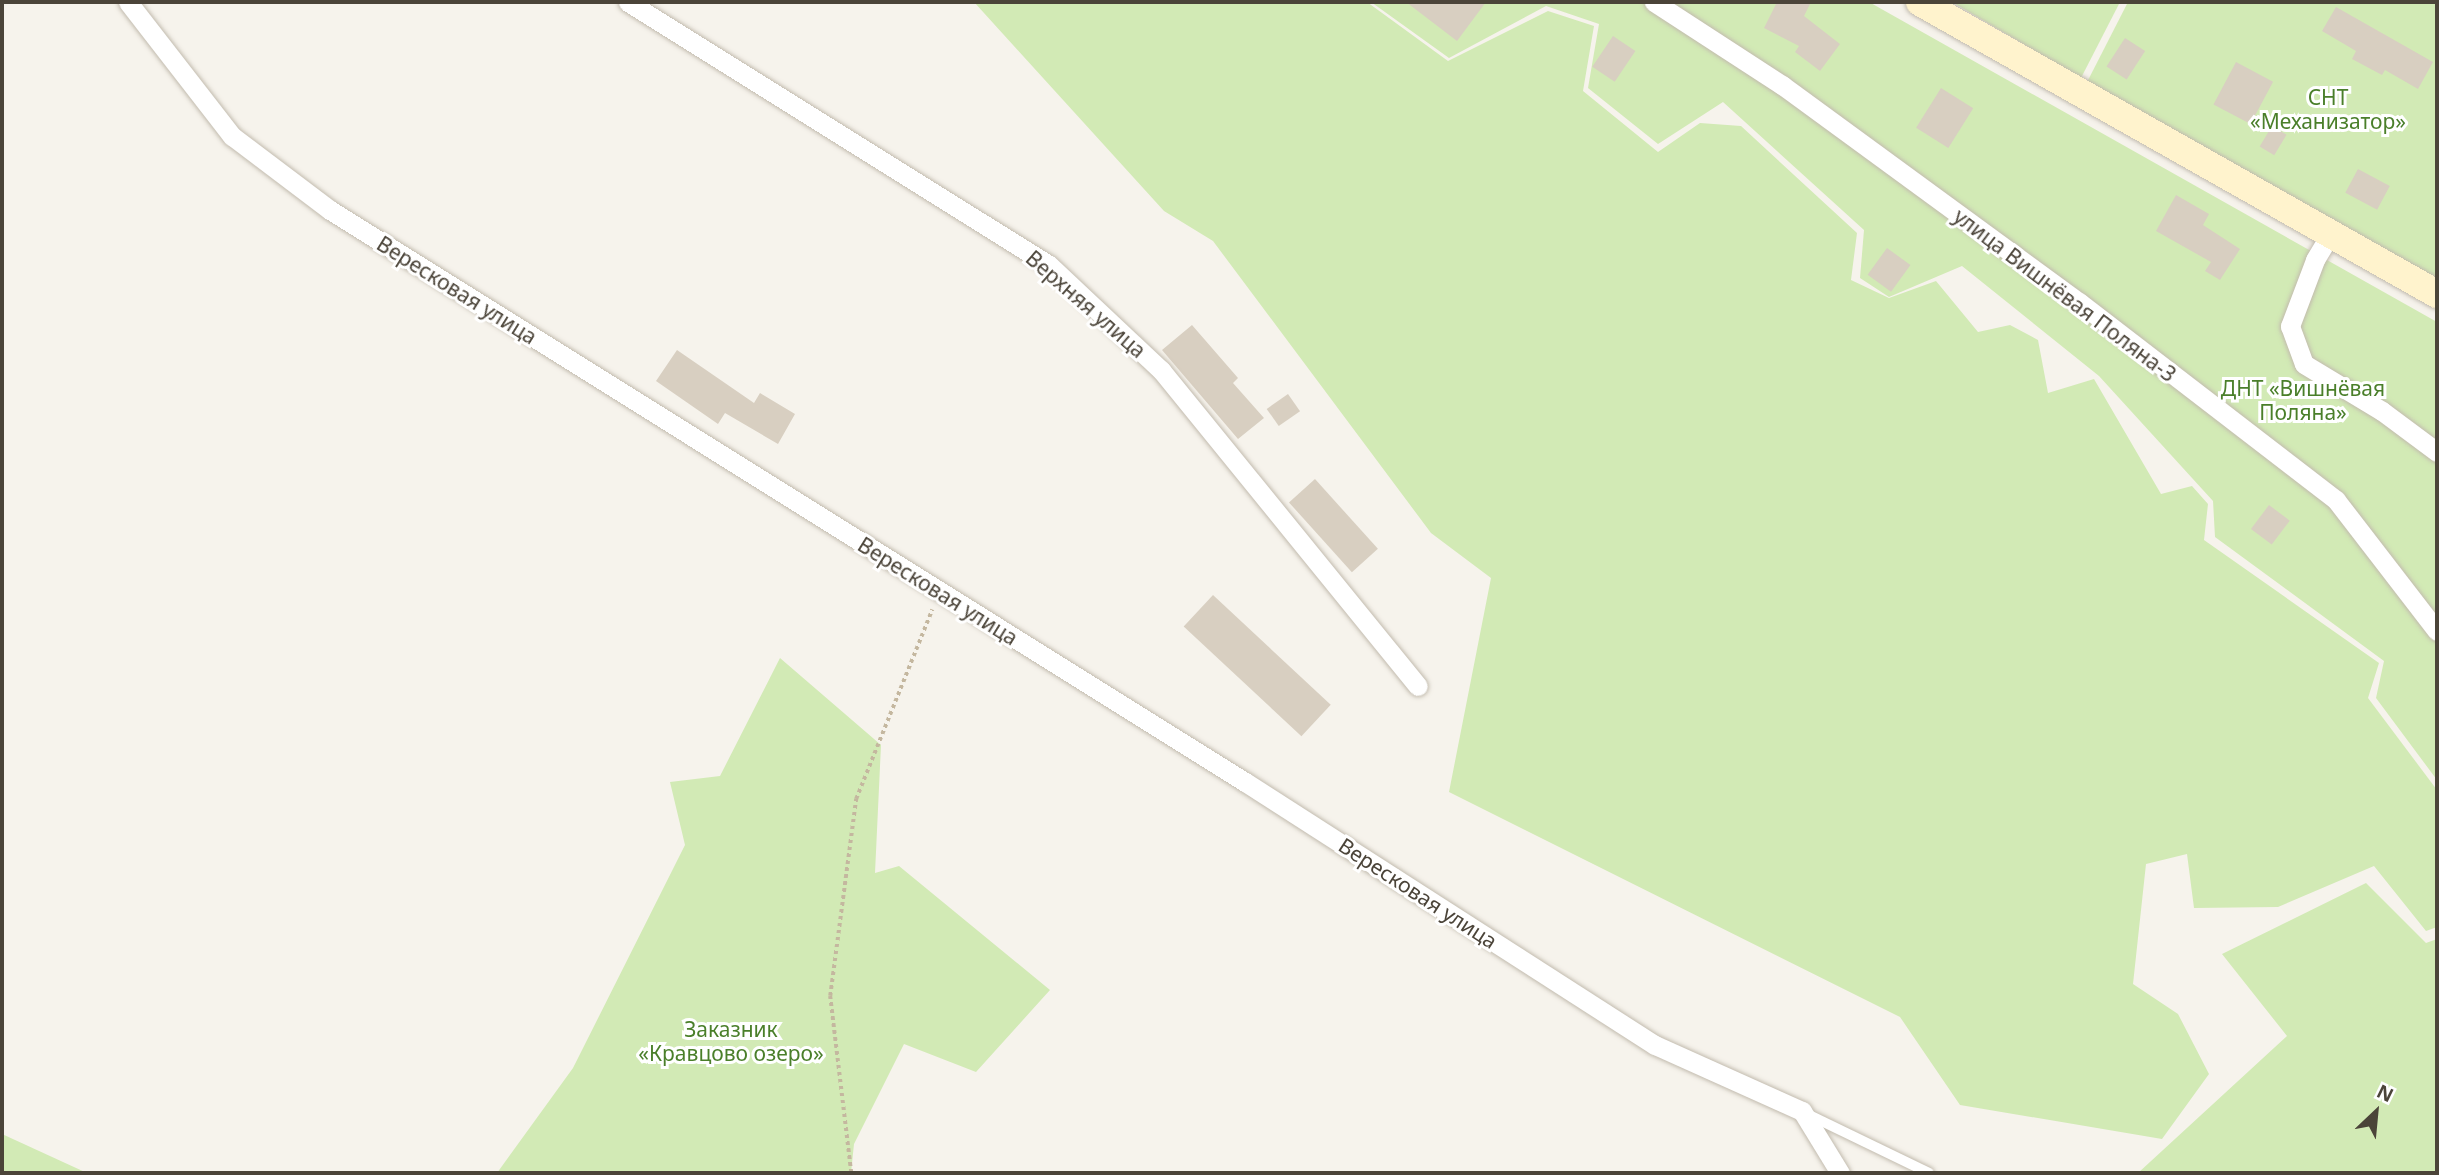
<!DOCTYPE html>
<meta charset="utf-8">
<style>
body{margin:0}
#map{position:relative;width:2439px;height:1175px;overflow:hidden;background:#f6f3ec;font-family:"Noto Sans",sans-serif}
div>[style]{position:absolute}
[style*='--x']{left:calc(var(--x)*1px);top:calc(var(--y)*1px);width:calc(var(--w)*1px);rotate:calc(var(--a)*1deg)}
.green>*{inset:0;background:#d2eab5}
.building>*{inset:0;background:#d8cfc1;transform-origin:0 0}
.path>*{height:3.5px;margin-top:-1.75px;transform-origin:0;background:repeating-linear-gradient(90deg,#c4b79f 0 3.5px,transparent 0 7px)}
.roads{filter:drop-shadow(0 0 2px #c2bbae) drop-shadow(0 0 2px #c2bbae)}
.lane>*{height:10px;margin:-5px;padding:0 5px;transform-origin:5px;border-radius:5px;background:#fff}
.street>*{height:19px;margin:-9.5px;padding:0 9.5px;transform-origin:9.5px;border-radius:9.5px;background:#fff}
.secondary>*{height:28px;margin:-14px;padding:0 14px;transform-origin:14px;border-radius:14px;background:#fff3cd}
span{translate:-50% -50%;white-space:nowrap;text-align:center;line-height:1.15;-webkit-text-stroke:6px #fff;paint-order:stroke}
.park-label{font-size:21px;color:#4a7f2a}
.street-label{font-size:21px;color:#4b4439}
.frame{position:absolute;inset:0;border:4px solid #4b4439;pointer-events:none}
.north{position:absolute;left:2341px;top:1077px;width:70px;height:70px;-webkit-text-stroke:5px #fff;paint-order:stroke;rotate:26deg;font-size:19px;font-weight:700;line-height:28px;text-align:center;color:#4b4439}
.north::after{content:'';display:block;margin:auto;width:24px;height:32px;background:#4b4439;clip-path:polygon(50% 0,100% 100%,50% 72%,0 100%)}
</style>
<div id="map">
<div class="green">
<i style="clip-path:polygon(974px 2px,1367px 2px,1448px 61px,1548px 11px,1594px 26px,1583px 91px,1658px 152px,1700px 123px,1741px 126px,1857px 233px,1851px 280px,1889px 298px,1936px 281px,1978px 332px,2010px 325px,2038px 340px,2048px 393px,2094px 379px,2161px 494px,2192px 486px,2208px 504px,2204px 540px,2379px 663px,2368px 698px,2437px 790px,2437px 927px,2426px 931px,2374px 866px,2278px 907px,2194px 908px,2187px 854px,2146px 864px,2133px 984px,2178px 1014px,2209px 1074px,2162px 1139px,1960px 1105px,1900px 1017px,1449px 792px,1491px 578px,1431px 533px,1213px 241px,1164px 211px)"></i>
<i style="clip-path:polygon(1371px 2px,1869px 2px,2437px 322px,2437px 780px,2376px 698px,2384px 661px,2215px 537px,2213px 501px,2099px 376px,1962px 266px,1889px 297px,1860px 278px,1864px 230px,1723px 102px,1658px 144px,1588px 88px,1599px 24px,1546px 6px,1449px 58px)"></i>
<i style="clip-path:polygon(1952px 2px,2120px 2px,2081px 78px)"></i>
<i style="clip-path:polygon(2128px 2px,2437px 2px,2437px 296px,2083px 90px)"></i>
<i style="clip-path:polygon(780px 658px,881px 745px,875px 873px,899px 866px,1050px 990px,976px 1072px,904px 1044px,854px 1144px,851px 1173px,497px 1173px,573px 1068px,685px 845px,670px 782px,720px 776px)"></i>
<i style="clip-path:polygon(2366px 883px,2426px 943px,2437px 939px,2437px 1173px,2138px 1173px,2287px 1036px,2222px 954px)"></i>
<i style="clip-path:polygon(2px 1134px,87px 1173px,2px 1173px)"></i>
</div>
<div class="building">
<i style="clip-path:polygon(1406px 2px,1486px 2px,1457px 41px)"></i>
<i style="clip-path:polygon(1777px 2px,1811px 2px,1804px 16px,1840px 44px,1820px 71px,1795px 52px,1799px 46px,1764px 28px)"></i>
<i style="clip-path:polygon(2336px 7px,2433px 62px,2418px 89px,2385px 70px,2382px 75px,2352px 59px,2356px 51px,2322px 31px)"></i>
<i style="left:1613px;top:36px;width:27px;height:37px;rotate:34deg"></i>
<i style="left:2125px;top:38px;width:24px;height:34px;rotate:33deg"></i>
<i style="left:2236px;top:62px;width:42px;height:48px;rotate:28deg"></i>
<i style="left:1941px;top:88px;width:38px;height:47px;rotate:32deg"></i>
<i style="left:2272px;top:126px;width:17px;height:24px;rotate:31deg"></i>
<i style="left:2358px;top:169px;width:36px;height:27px;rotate:28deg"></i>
<i style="clip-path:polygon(2176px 195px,2209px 214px,2203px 225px,2240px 249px,2220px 280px,2205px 271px,2211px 262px,2156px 231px)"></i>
<i style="left:1887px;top:248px;width:29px;height:33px;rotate:36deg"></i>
<i style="clip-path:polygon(1192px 325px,1238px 378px,1233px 383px,1264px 418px,1238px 439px,1162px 350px)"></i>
<i style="clip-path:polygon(677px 350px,754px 403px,760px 393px,795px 414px,778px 444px,725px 413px,718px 424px,656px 381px)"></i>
<i style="left:1288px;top:394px;width:21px;height:26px;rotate:55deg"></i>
<i style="left:1315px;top:479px;width:94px;height:35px;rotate:48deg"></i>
<i style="left:2269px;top:505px;width:26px;height:30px;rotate:37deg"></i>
<i style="left:1213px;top:595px;width:161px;height:43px;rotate:43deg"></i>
</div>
<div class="path">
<i style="--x:851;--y:1173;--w:178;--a:-96.8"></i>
<i style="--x:830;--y:996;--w:199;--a:-82.5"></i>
<i style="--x:856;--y:799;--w:204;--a:-68.1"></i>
</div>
<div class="roads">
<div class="lane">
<i style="--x:1809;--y:1115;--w:133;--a:25.8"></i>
</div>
<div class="street">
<i style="--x:128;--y:2;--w:170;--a:52.2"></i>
<i style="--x:232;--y:136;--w:123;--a:37.1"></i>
<i style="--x:330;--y:210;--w:1079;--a:32.01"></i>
<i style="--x:1245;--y:782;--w:487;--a:32.7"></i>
<i style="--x:1655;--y:1045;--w:161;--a:24.2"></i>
<i style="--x:1802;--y:1111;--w:73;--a:58.5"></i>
<i style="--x:628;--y:2;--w:496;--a:32"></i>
<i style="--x:1049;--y:265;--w:154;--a:43.2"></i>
<i style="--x:1161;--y:370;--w:407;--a:50.9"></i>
<i style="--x:1654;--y:2;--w:153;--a:33"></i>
<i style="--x:1782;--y:85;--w:368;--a:36.2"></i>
<i style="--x:2079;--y:302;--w:324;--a:37.6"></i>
<i style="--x:2336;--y:500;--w:165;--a:52.4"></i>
<i style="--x:2331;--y:233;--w:31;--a:121"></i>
<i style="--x:2315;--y:260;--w:71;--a:110.7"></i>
<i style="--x:2290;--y:326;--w:40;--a:69.8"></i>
<i style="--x:2304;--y:364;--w:91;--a:31.1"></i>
<i style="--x:2382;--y:411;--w:69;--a:36.7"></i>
</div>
<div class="secondary">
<i style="--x:1920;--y:2;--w:594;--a:29.46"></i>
</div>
</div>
<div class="park-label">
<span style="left:2328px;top:109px">СНТ<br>«Механизатор»</span>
<span style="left:2303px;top:400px">ДНТ «Вишнёвая<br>Поляна»</span>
<span style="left:731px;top:1041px">Заказник<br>«Кравцово озеро»</span>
</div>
<div class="street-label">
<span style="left:457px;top:290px;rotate:32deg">Вересковая улица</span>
<span style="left:2065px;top:295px;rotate:37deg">улица Вишнёвая Поляна-3</span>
<span style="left:1086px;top:304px;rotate:41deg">Верхняя улица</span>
<span style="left:938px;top:591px;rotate:32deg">Вересковая улица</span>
<span style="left:1418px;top:893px;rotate:33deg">Вересковая улица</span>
</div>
<div class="frame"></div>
<div class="north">N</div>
</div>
